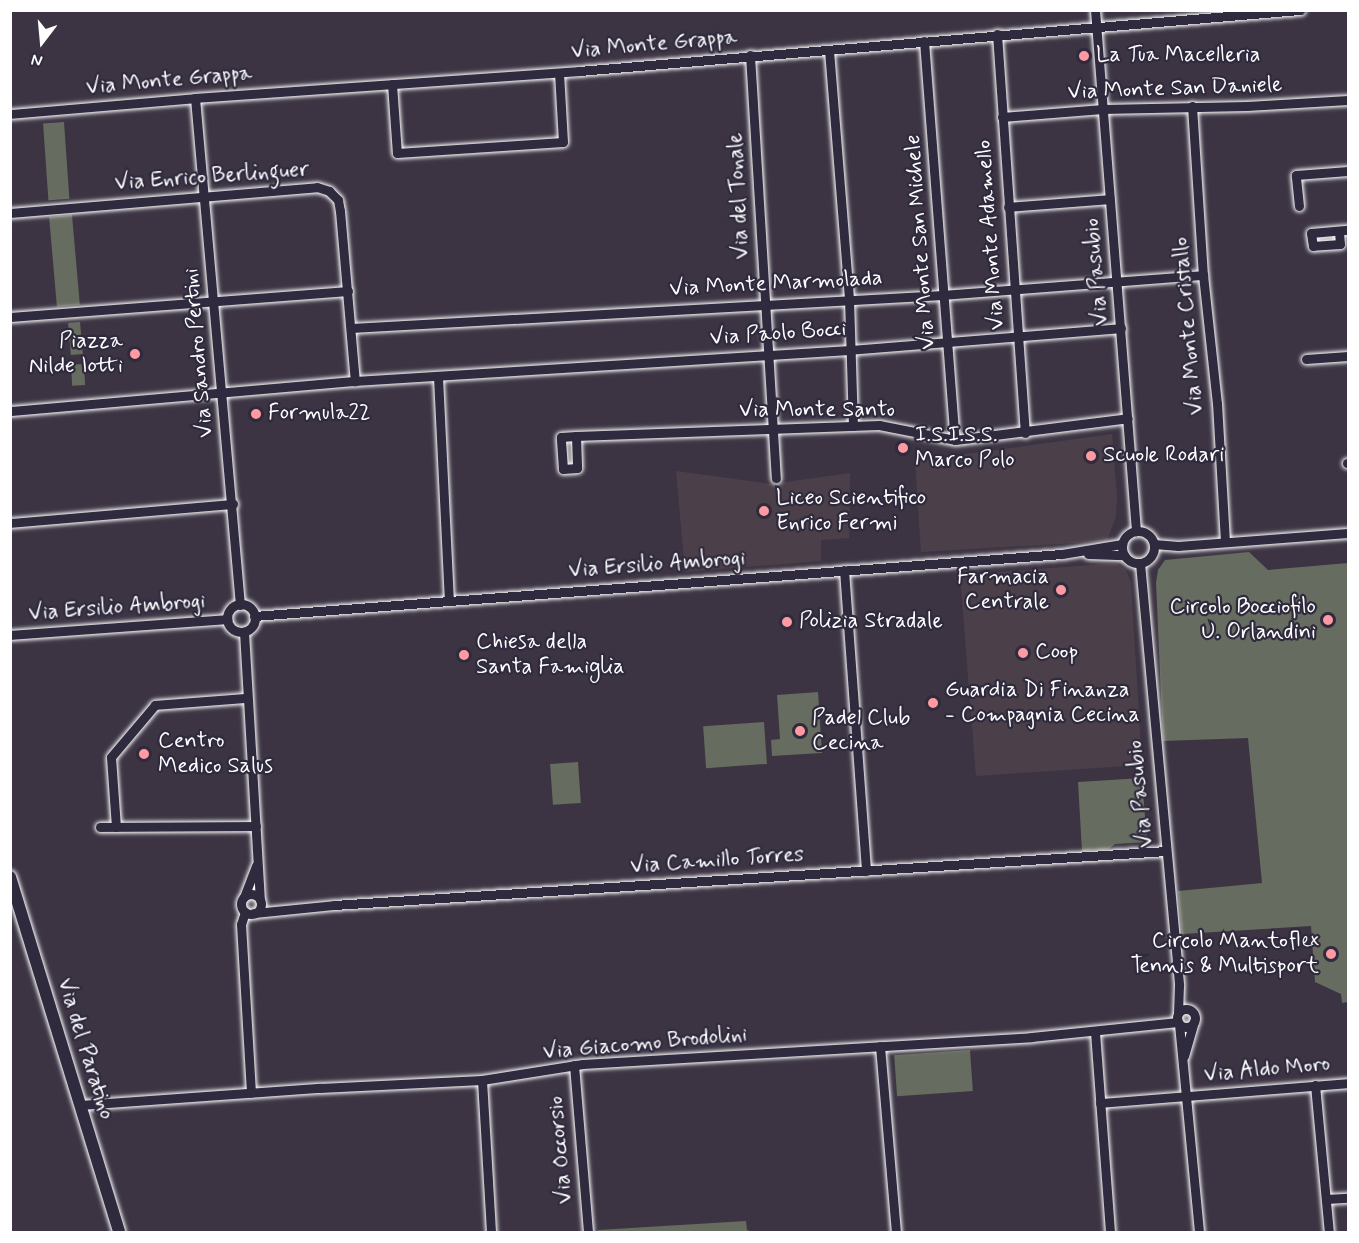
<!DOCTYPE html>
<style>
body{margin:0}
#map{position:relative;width:1359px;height:1243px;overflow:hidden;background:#3c3443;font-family:Mynerve,sans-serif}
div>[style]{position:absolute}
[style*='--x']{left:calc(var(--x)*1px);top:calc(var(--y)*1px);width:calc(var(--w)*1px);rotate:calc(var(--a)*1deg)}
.built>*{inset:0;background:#4b404a}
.green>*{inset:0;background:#666c5f;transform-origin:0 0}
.roads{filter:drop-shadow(0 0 2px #fff) drop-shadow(0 0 2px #fff)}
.minor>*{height:9px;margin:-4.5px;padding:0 4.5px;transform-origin:4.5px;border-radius:4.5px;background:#2f2a3d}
.minor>.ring{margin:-4.5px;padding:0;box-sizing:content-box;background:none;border:9px solid #2f2a3d;border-radius:50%}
.secondary>*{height:12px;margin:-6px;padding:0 6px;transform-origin:6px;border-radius:6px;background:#2f2a3d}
.dots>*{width:16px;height:16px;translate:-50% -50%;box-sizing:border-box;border:3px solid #2f2a3d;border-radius:50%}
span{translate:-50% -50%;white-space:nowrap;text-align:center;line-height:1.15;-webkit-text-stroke:4.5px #2f2a3d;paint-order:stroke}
.street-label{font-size:22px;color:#fff}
.poi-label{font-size:22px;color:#fff}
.left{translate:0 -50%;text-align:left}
.right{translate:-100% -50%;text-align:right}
.frame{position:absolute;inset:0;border:12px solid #fff;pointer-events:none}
.north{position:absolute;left:12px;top:12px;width:60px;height:60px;-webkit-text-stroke:4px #2f2a3d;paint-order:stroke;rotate:196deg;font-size:16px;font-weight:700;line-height:24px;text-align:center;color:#fff}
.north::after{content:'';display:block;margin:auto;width:21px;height:27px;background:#fff;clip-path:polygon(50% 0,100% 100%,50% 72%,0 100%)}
</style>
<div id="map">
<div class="built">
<i style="clip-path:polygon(1112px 434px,1117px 497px,1116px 516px,1107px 541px,921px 552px,915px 461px)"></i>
<i style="clip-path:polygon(676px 471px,771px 484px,850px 473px,849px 538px,821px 540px,821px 561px,685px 572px)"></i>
<i style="clip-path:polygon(1104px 564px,1117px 564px,1126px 570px,1131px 582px,1142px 765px,976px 776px,960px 575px)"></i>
</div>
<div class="green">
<i style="left:64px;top:122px;width:77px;height:21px;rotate:86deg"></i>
<i style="left:72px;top:215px;width:90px;height:23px;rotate:85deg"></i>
<i style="left:80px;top:322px;width:32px;height:12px;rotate:85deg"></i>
<i style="left:84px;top:364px;width:21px;height:13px;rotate:87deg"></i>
<i style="clip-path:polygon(1249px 552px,1268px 570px,1348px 563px,1348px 1002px,1342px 1003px,1341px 994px,1315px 982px,1311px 926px,1182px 934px,1178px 891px,1262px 883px,1248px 738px,1163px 741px,1156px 583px,1158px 570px,1165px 560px)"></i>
<i style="clip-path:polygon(818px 692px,822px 753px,772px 756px,771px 740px,780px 739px,777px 695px)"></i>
<i style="left:764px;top:722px;width:42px;height:61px;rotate:86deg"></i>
<i style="left:578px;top:762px;width:41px;height:28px;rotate:86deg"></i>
<i style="clip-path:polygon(1142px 778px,1147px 842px,1115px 844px,1109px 849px,1082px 851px,1078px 782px)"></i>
<i style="left:970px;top:1050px;width:41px;height:76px;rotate:86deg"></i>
<i style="clip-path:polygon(746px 1221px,747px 1230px,753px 1232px,598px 1232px,598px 1230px)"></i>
</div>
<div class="roads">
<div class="minor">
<i style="--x:1095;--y:10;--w:523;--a:85.5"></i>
<i style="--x:997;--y:34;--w:400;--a:86"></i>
<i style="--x:924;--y:41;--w:400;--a:85.6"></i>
<i style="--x:829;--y:50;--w:250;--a:85.4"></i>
<i style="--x:849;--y:299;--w:127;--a:88.2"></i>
<i style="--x:750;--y:55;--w:424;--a:86.5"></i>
<i style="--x:392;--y:84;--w:69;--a:85.9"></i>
<i style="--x:397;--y:153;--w:166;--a:-3.8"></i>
<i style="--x:563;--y:142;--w:69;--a:-93.3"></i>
<i style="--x:195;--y:98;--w:509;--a:84.93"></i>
<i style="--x:1192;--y:106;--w:169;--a:86.3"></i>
<i style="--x:1203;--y:275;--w:129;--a:83.8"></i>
<i style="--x:1217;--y:403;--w:139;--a:86.7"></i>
<i style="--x:10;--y:114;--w:186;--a:-4.9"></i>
<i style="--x:195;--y:98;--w:385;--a:-4"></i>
<i style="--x:579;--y:71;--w:724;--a:-4.84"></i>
<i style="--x:1002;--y:117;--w:101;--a:-4.5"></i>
<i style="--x:1103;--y:109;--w:144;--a:-1.2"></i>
<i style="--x:1247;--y:106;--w:101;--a:-3.4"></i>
<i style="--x:1299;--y:206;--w:31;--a:-96"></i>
<i style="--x:1296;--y:175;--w:52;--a:-4.4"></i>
<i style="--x:1008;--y:207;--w:102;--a:-4.5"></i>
<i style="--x:10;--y:213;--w:308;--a:-4.8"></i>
<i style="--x:317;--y:187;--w:13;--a:18"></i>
<i style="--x:329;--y:191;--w:13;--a:45"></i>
<i style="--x:338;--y:200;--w:11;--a:80"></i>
<i style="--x:340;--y:211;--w:171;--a:85"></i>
<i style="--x:1339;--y:231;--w:13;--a:86"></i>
<i style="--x:1340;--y:244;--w:27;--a:176"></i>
<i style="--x:1313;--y:246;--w:13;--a:-99"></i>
<i style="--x:1311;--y:233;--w:37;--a:-5"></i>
<i style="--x:10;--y:317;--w:339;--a:-4.4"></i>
<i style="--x:351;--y:328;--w:593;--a:-3.19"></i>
<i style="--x:943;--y:295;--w:261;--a:-4.4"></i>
<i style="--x:1306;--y:359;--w:42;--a:-4.1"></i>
<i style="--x:438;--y:377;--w:223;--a:87.2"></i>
<i style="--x:10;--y:411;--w:346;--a:-5"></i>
<i style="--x:355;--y:381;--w:495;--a:-3.6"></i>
<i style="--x:849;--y:350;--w:273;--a:-4.6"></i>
<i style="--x:576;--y:436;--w:32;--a:88"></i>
<i style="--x:577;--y:468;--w:14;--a:176"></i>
<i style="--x:563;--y:469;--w:32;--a:-94"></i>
<i style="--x:561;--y:437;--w:15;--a:-4"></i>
<i style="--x:576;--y:436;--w:303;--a:-2.1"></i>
<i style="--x:879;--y:425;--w:77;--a:11.2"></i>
<i style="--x:955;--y:440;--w:174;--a:-7.2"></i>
<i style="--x:1347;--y:463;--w:1;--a:0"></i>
<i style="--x:10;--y:523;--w:224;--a:-4.9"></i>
<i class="ring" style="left:1122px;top:531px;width:23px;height:23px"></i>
<i style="--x:1154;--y:544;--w:24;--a:5"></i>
<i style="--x:1178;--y:546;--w:170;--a:-4.4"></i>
<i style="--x:1088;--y:554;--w:36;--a:2"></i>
<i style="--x:1140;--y:563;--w:424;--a:84.7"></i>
<i style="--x:1179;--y:985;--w:28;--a:92"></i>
<i style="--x:844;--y:570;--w:302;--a:85.8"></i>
<i class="ring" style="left:227px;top:604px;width:19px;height:19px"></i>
<i style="--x:254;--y:616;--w:810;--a:-4.39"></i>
<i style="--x:1062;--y:554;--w:61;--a:-9.5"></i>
<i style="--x:244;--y:632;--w:268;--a:86.6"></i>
<i style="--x:10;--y:635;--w:218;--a:-4.2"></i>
<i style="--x:100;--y:827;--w:156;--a:-0.4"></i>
<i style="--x:116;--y:827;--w:70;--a:-94.1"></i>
<i style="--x:111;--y:757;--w:68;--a:-49.8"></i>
<i style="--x:155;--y:705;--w:92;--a:-4.4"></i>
<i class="ring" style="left:241px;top:894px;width:11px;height:11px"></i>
<i style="--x:244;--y:897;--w:34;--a:-69"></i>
<i style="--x:245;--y:912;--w:13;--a:108"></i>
<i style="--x:241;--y:924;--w:169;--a:86.6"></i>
<i style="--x:254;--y:913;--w:80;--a:-5.7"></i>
<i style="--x:334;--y:905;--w:834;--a:-3.71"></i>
<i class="ring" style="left:1177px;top:1009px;width:9px;height:9px"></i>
<i style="--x:1179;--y:1024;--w:209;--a:84.5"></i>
<i style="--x:1095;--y:1032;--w:201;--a:85.7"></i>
<i style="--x:880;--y:1046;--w:187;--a:85.1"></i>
<i style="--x:1184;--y:1056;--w:36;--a:-74"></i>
<i style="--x:574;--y:1065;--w:168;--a:85.2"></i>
<i style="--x:482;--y:1080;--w:152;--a:86.6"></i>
<i style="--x:1315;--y:1085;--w:148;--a:84.6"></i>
<i style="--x:1100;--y:1103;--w:249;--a:-4.6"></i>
<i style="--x:80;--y:1105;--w:241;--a:-4.1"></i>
<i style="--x:320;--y:1088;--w:162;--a:-2.8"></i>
<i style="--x:482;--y:1080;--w:102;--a:-9"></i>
<i style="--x:583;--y:1064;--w:449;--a:-3.4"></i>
<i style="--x:1031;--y:1037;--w:148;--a:-5.8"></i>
<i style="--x:1326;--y:1199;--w:22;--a:-3"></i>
</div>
<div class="secondary">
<i style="--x:10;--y:877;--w:371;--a:72.9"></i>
</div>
</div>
<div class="dots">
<i style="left:1084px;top:56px;background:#ff9aa2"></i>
<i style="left:135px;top:354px;background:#ff9aa2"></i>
<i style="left:256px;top:414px;background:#ff9aa2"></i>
<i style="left:903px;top:448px;background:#ff9aa2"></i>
<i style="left:1091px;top:456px;background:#ff9aa2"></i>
<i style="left:764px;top:511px;background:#ff9aa2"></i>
<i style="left:1061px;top:590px;background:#ff9aa2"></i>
<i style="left:1328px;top:620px;background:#ff9aa2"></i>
<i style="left:787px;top:622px;background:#ff9aa2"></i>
<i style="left:1023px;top:653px;background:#ff9aa2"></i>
<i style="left:464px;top:655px;background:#ff9aa2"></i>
<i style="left:933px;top:703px;background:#ff9aa2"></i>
<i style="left:800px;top:731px;background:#ff9aa2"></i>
<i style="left:144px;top:754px;background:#ff9aa2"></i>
<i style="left:1331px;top:954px;background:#ff9aa2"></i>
</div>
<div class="street-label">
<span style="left:654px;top:45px;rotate:-5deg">Via Monte Grappa</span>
<span style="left:169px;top:81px;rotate:-5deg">Via Monte Grappa</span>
<span style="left:1175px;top:89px;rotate:-2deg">Via Monte San Daniele</span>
<span style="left:212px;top:177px;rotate:-4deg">Via Enrico Berlinguer</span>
<span style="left:739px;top:196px;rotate:-93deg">Via del Tonale</span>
<span style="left:991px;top:235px;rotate:-94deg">Via Monte Adamello</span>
<span style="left:921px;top:242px;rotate:-94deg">Via Monte San Michele</span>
<span style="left:1097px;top:272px;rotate:-95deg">Via Pasubio</span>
<span style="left:776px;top:284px;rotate:-3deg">Via Monte Marmolada</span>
<span style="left:1189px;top:326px;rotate:-95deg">Via Monte Cristallo</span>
<span style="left:778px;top:334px;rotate:-4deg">Via Paolo Bocci</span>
<span style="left:199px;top:353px;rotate:-95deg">Via Sandro Pertini</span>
<span style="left:817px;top:411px">Via Monte Santo</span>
<span style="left:657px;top:565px;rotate:-4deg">Via Ersilio Ambrogi</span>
<span style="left:117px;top:608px;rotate:-4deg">Via Ersilio Ambrogi</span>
<span style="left:1141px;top:794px;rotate:-96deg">Via Pasubio</span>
<span style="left:717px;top:861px;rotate:-4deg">Via Camillo Torres</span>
<span style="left:645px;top:1044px;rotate:-5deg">Via Giacomo Brodolini</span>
<span style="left:85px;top:1049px;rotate:73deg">Via del Paratino</span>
<span style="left:1267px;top:1070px;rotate:-5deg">Via Aldo Moro</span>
<span style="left:561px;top:1150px;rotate:-95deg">Via Occorsio</span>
</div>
<div class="poi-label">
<span class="left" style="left:1096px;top:56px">La Tua Macelleria</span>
<span class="right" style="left:123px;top:354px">Piazza<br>Nilde Iotti</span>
<span class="left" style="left:268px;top:414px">Formula22</span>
<span class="left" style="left:915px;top:448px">I.S.I.S.S.<br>Marco Polo</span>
<span class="left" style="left:1103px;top:456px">Scuole Rodari</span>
<span class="left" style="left:776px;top:511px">Liceo Scientifico<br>Enrico Fermi</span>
<span class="right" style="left:1049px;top:590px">Farmacia<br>Centrale</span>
<span class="right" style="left:1316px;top:620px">Circolo Bocciofilo<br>U. Orlandini</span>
<span class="left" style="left:799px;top:622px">Polizia Stradale</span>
<span class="left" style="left:476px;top:655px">Chiesa della<br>Santa Famiglia</span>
<span class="left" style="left:1035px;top:653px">Coop</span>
<span class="left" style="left:945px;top:703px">Guardia Di Finanza<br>- Compagnia Cecina</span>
<span class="left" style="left:812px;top:731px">Padel Club<br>Cecina</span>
<span class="left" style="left:158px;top:754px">Centro<br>Medico Salus</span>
<span class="right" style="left:1319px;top:954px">Circolo Mantoflex<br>Tennis &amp; Multisport</span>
</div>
<div class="frame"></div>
<div class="north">N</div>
</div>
